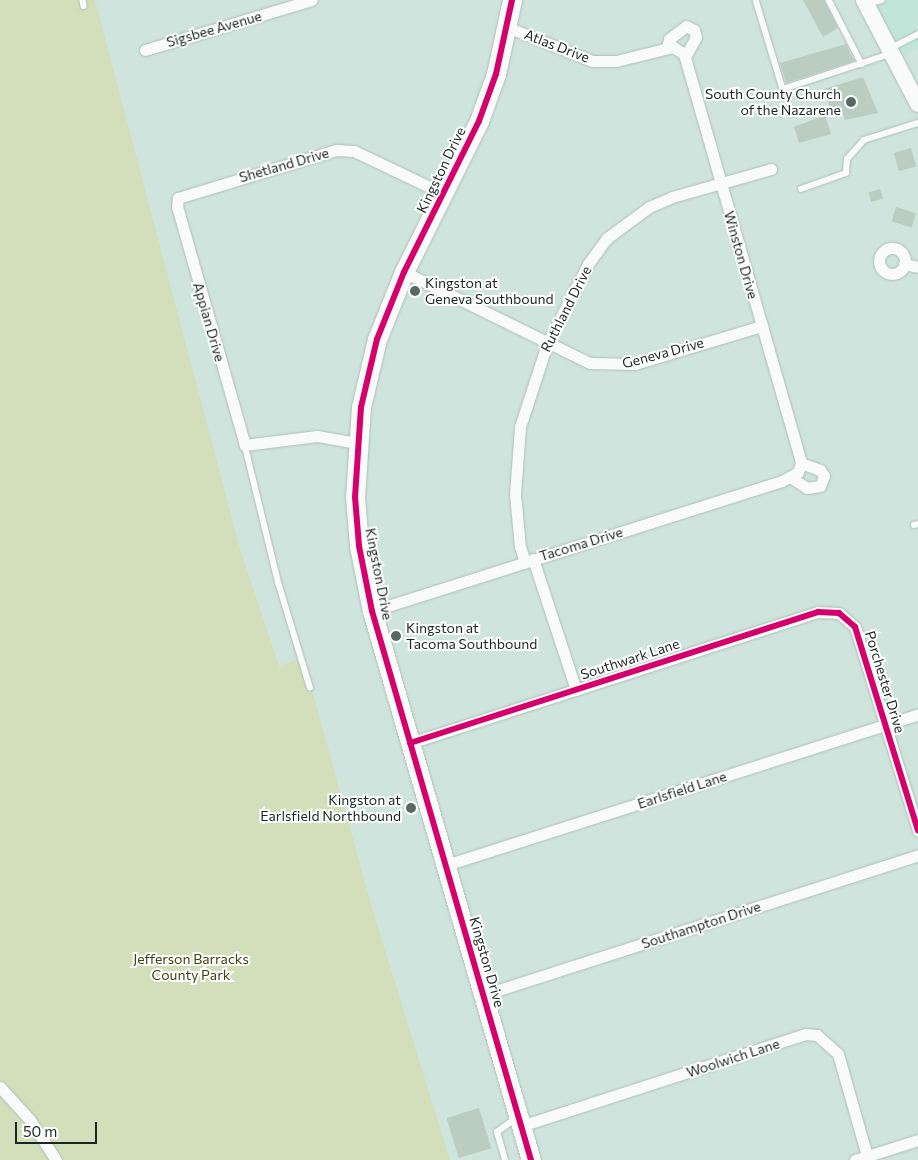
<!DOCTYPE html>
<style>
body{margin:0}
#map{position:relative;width:918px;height:1160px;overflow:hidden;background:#cfe4dc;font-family:Commissioner,sans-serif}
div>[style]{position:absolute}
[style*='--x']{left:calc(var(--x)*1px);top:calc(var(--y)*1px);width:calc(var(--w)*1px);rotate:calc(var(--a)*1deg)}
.built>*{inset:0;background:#c1e6d9}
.green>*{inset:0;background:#d2dfba}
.building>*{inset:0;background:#bbcdc0;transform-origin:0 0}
.roads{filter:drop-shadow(0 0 1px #aebfb9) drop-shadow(0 0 1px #aebfb9)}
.lane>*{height:5.5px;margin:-2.75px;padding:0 2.75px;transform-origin:2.75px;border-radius:2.75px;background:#f8fbfa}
.street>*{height:11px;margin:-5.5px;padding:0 5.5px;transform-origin:5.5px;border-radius:5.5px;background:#f8fbfa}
.street>.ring{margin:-5.5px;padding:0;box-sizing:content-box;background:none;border:11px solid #f8fbfa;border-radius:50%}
.secondary>*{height:16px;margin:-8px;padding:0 8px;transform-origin:8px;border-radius:8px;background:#f8fbfa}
.primary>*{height:19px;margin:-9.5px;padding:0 9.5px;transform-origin:9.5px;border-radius:9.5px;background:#f8fbfa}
.cycleway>*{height:6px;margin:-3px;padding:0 3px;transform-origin:3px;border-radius:3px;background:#d6006c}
.dots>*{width:14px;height:14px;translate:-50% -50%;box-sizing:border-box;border:2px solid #fff;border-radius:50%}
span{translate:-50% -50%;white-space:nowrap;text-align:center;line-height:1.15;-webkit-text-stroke:4px #fff;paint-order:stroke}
.street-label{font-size:14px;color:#182723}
.poi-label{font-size:14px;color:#182723}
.right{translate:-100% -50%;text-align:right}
.left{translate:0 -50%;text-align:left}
.park-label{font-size:14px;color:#404412}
.scale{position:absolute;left:15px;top:1122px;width:82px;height:22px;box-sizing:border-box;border:2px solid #182723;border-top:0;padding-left:6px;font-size:15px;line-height:18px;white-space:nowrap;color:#182723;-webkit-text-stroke:4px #fff;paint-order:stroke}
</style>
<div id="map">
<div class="built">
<i style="clip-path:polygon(872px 0,918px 0,918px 48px,903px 56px)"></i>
</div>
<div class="green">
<i style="clip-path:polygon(0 0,95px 0,240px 549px,279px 666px,303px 657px,372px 908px,450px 1160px,0 1160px)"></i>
</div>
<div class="building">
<i style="clip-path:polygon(803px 0,824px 0,838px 28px,823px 37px)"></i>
<i style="clip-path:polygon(846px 44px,854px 61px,786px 83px,780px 63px)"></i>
<i style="clip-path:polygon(863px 77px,878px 113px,845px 120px,842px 111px,832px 114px,824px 89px)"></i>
<i style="clip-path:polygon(825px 115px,831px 134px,799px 143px,794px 127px)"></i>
<i style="left:911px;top:148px;width:19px;height:18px;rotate:74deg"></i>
<i style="left:880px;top:189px;width:10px;height:12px;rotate:73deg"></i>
<i style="left:896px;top:207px;width:21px;height:15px;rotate:17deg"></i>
<i style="left:479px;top:1108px;width:42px;height:34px;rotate:73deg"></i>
</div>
<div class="roads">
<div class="lane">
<i style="--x:83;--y:0;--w:6;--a:81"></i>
<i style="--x:756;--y:0;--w:93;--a:73.1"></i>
<i style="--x:783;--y:89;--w:113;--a:-18.1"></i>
<i style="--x:829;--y:0;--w:72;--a:62.7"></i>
<i style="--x:869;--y:4;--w:13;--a:-18"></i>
<i style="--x:891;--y:48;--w:30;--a:-27"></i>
<i style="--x:801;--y:189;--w:48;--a:-19.6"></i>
<i style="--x:846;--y:173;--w:14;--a:-86"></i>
<i style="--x:847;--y:159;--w:25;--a:-48"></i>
<i style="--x:864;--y:140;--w:57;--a:-17.5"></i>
<i style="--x:245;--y:445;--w:143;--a:76.3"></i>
<i style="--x:279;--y:584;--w:108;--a:73.2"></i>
<i style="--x:914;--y:525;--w:4;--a:-14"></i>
<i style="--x:505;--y:1160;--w:29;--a:-106"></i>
<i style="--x:497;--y:1132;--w:24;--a:-36"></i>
</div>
<div class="street">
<i style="--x:507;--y:27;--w:92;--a:21.8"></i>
<i style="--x:592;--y:61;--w:24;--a:0"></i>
<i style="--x:616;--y:61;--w:59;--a:-13.8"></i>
<i style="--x:673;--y:47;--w:13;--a:32"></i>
<i style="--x:684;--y:54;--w:425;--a:74"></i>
<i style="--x:667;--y:48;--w:9;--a:-77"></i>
<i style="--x:669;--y:39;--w:21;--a:-37"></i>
<i style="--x:686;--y:26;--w:9;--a:27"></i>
<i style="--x:694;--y:30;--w:7;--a:74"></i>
<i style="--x:696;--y:37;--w:23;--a:119"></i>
<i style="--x:145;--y:50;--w:174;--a:-16.7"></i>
<i class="ring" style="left:879px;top:248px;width:15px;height:15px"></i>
<i style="--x:904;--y:264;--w:14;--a:12"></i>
<i style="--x:404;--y:272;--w:207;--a:26.1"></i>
<i style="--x:590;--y:363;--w:45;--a:1.3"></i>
<i style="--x:635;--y:364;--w:133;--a:-16.7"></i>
<i style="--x:357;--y:443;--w:41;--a:-170.1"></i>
<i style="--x:317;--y:436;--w:73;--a:172.9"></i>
<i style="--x:245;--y:445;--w:248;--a:-105.9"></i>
<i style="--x:177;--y:207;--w:9;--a:-84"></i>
<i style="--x:178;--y:198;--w:165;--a:-16.9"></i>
<i style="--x:336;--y:150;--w:18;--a:3"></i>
<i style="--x:354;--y:151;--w:100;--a:25.5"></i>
<i style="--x:790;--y:477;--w:20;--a:33"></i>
<i style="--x:807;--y:488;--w:13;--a:-9"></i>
<i style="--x:820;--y:486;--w:11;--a:-68"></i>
<i style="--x:824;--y:476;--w:7;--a:-124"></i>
<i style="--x:820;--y:470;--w:20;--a:-160"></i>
<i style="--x:533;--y:559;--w:138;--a:71.8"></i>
<i style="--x:525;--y:562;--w:16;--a:-108"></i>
<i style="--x:520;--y:547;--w:53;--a:-95.4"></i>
<i style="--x:515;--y:494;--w:67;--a:-85.7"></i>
<i style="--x:520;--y:427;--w:87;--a:-72"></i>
<i style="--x:547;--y:344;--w:90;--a:-62.9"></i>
<i style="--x:588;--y:264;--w:32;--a:-54"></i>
<i style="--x:607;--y:238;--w:52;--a:-36.4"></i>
<i style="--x:649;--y:207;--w:25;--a:-23"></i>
<i style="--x:672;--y:197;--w:103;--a:-15.8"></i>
<i style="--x:372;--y:611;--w:430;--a:-17.6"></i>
<i style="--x:782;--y:481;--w:18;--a:-29"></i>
<i style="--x:798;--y:472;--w:9;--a:-72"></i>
<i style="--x:410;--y:743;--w:429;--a:-17.8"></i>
<i style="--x:818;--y:612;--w:21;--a:3"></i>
<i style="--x:839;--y:613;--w:21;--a:41"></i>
<i style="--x:855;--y:627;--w:213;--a:72.8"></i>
<i style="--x:446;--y:865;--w:496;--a:-17.7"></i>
<i style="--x:483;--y:995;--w:457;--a:-17.8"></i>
<i style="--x:0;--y:1087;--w:45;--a:47.7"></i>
<i style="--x:30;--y:1120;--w:48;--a:57"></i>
<i style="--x:521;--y:1126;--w:299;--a:-17.9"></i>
<i style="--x:806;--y:1034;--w:11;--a:5"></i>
<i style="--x:817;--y:1035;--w:28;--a:42"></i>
<i style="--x:838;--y:1054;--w:106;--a:74.1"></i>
<i style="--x:855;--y:1160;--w:66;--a:-17.6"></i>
</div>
<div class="secondary">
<i style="--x:864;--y:0;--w:117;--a:62.6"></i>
</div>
<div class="primary">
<i style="--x:512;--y:0;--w:76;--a:102.2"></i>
<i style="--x:496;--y:74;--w:50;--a:109.9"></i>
<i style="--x:479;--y:121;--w:169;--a:116.4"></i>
<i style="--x:404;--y:272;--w:72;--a:111.9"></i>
<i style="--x:377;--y:339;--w:70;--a:103.2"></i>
<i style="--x:361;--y:407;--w:90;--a:93.8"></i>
<i style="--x:355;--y:497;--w:49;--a:85.3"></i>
<i style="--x:359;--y:546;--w:66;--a:78.7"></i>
<i style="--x:372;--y:611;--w:572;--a:73.85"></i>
</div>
</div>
<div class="cycleway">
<i style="--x:512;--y:0;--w:76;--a:102.2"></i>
<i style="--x:496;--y:74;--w:50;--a:109.9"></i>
<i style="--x:479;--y:121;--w:169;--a:116.4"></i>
<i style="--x:404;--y:272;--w:72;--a:111.9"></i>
<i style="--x:377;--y:339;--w:70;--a:103.2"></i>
<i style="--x:361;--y:407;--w:90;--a:93.8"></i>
<i style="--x:355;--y:497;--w:49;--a:85.3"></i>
<i style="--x:359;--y:546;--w:66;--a:78.7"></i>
<i style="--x:372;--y:611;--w:572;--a:73.85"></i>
<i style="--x:410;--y:743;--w:429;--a:-17.8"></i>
<i style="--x:818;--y:612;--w:21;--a:3"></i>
<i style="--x:839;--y:613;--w:21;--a:41"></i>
<i style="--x:855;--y:627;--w:213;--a:72.8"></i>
</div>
<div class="dots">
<i style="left:851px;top:102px;background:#586964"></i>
<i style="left:415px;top:291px;background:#586964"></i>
<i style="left:396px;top:636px;background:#586964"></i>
<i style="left:411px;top:808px;background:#586964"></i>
</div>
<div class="street-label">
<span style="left:214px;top:29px;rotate:-16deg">Sigsbee Avenue</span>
<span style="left:557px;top:46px;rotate:21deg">Atlas Drive</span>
<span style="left:284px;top:165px;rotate:-16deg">Shetland Drive</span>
<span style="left:441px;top:170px;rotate:-64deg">Kingston Drive</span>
<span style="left:741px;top:255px;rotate:74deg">Winston Drive</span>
<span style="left:566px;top:309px;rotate:-63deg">Ruthland Drive</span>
<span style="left:209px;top:322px;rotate:74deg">Appian Drive</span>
<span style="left:663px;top:353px;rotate:-15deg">Geneva Drive</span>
<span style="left:581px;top:544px;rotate:-17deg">Tacoma Drive</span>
<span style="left:379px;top:574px;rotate:79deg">Kingston Drive</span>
<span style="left:630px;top:659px;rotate:-18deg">Southwark Lane</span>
<span style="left:885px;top:682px;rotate:73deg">Porchester Drive</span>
<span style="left:682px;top:790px;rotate:-18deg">Earlsfield Lane</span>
<span style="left:701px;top:925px;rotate:-18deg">Southampton Drive</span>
<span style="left:487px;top:962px;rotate:74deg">Kingston Drive</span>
<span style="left:733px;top:1058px;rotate:-18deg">Woolwich Lane</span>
</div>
<div class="poi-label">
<span class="right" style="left:841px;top:102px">South County Church<br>of the Nazarene</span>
<span class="left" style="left:425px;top:291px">Kingston at<br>Geneva Southbound</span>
<span class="left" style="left:406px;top:636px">Kingston at<br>Tacoma Southbound</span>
<span class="right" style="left:401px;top:808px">Kingston at<br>Earlsfield Northbound</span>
</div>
<div class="park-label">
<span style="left:191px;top:967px">Jefferson Barracks<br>County Park</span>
</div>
<div class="scale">50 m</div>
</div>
